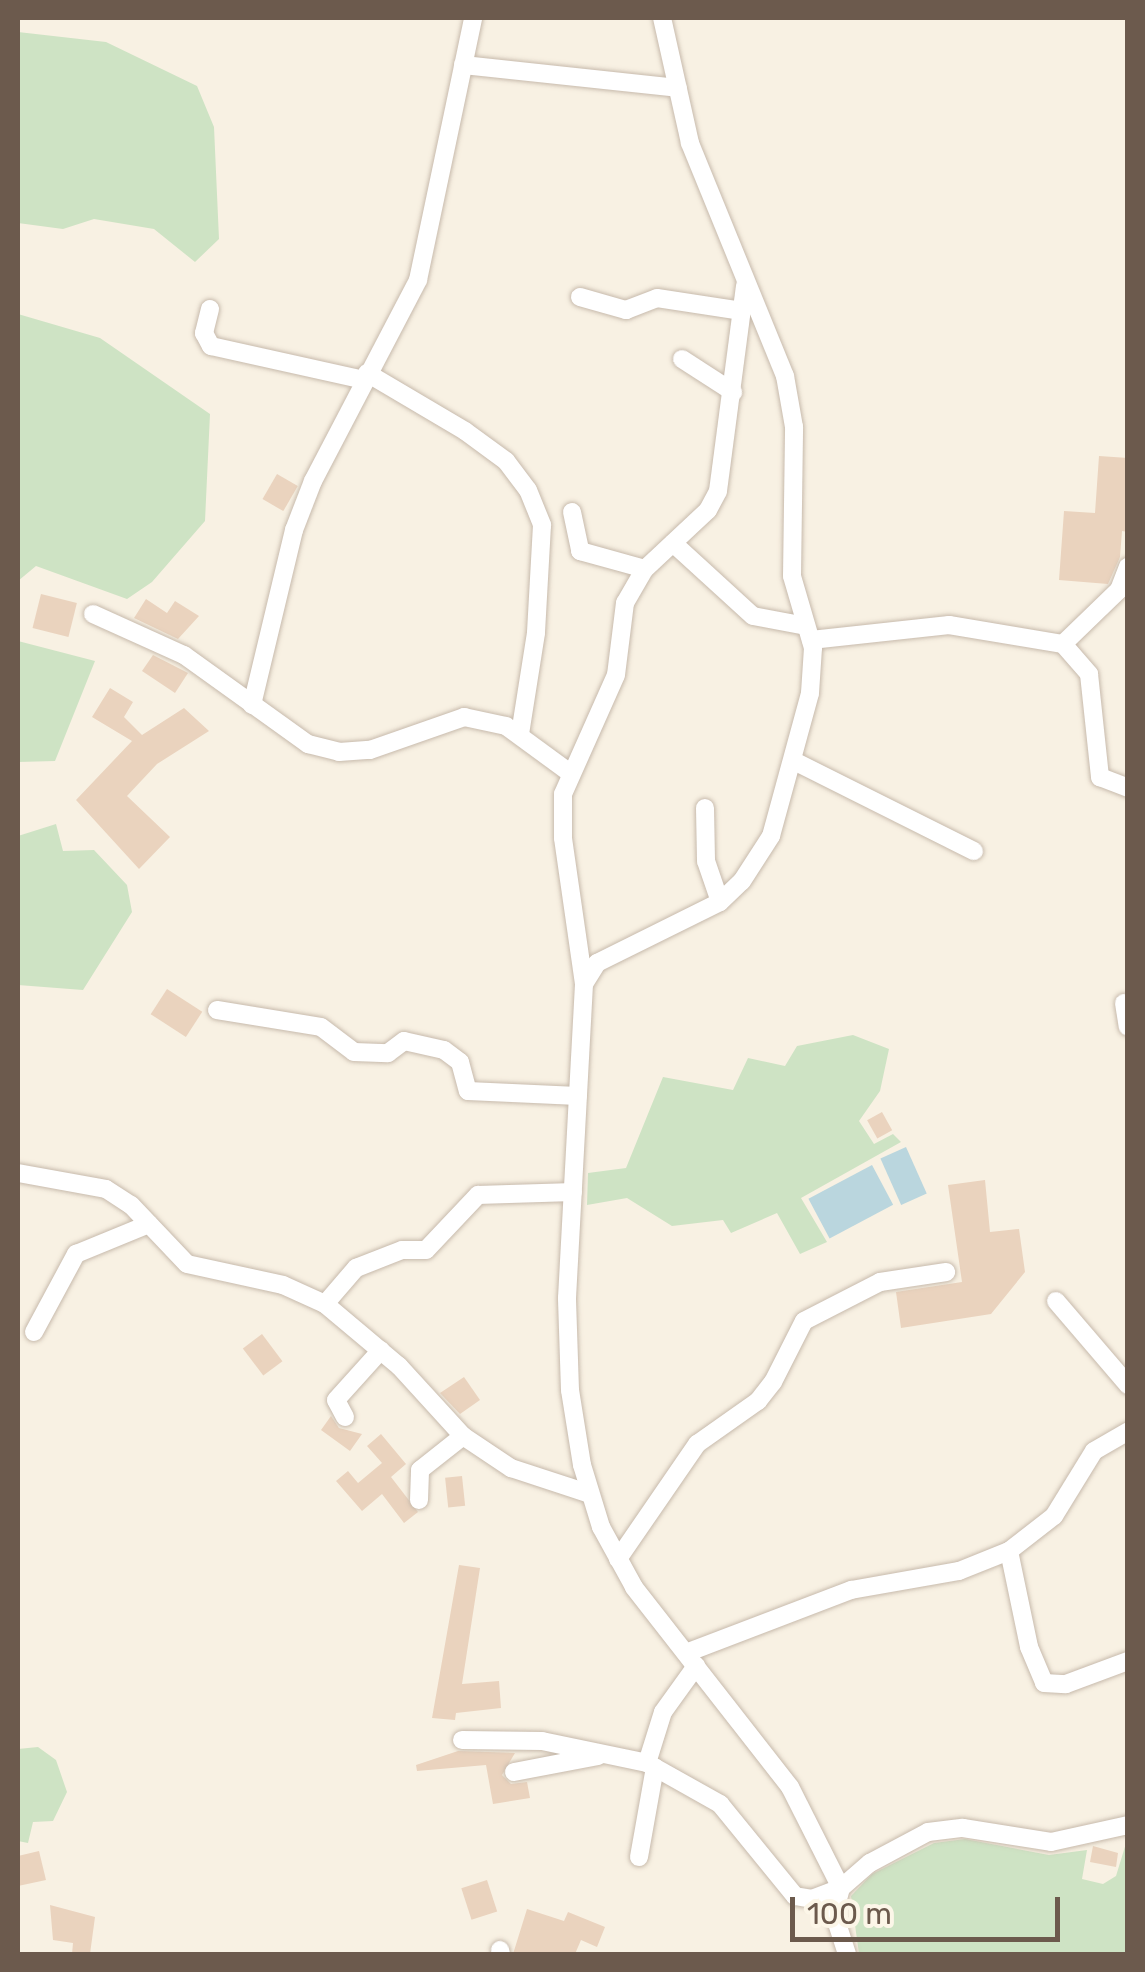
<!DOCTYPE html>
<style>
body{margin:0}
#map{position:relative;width:1145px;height:1972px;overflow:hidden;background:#f8f1e3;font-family:Rubik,sans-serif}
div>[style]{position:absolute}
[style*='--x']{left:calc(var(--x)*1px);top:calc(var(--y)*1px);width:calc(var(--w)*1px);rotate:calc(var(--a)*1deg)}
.green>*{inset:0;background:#cee3c4}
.water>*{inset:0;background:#bad6de;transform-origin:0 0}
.building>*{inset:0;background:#ead3be;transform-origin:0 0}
.roads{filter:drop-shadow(0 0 2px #c7baac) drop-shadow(0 0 2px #c7baac)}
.minor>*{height:18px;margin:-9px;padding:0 9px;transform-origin:9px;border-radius:9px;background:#fff}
span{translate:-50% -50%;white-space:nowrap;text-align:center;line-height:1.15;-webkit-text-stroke:9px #fcf6e8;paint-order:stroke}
.frame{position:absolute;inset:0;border:20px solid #6c5a4d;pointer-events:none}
.scale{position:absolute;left:790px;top:1897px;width:270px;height:45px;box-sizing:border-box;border:5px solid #6c5a4d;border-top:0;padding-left:12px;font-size:30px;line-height:35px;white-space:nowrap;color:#6c5a4d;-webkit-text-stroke:8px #fcf6e8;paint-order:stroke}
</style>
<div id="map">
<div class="green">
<i style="clip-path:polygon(18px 32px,106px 42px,197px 86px,214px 127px,219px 239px,195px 262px,154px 229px,94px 219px,63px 229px,18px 223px)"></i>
<i style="clip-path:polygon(18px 314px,100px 338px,210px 414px,205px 521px,152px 582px,127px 599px,36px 566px,18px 581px)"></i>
<i style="clip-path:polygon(18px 641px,95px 661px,55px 761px,18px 762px)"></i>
<i style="clip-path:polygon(56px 824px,63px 851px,94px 850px,127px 885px,132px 912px,83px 990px,18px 985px,18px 836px)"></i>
<i style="clip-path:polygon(853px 1035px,889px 1049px,880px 1091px,859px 1121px,874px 1144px,893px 1134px,901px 1142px,801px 1198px,827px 1242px,800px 1254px,777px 1213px,731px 1233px,723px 1220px,672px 1226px,627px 1198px,587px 1205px,588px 1173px,626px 1168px,663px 1077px,733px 1090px,748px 1058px,785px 1066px,797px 1046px)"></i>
<i style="clip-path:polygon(38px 1747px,56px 1760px,67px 1792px,53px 1821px,33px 1822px,28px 1843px,18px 1841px,18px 1749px)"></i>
<i style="clip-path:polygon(965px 1839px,1049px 1855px,1087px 1850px,1082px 1879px,1103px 1884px,1116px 1876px,1127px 1840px,1127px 1954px,859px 1954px,851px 1896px,872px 1874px,934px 1843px)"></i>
</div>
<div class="water">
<i style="left:906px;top:1147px;width:51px;height:28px;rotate:66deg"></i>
<i style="left:872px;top:1165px;width:45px;height:72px;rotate:62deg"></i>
</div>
<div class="building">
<i style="clip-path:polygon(1099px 456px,1128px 458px,1128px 532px,1122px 531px,1120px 557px,1108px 584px,1059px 580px,1064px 511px,1095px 513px)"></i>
<i style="left:277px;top:474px;width:24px;height:29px;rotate:30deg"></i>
<i style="left:41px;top:594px;width:37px;height:35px;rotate:14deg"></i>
<i style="clip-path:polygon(146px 599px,167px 613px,175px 601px,199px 616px,178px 639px,134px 618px)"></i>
<i style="clip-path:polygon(153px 655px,188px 673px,175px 693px,142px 671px)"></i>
<i style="clip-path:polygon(110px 688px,133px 702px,124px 717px,142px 735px,184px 708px,209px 731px,157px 764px,127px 796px,170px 837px,139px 869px,76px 800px,132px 741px,92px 717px)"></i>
<i style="left:167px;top:989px;width:42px;height:30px;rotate:33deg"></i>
<i style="left:882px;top:1112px;width:21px;height:17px;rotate:61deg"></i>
<i style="clip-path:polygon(985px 1180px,990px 1232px,1019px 1229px,1025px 1272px,991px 1314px,901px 1328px,896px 1292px,962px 1282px,948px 1185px)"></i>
<i style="left:262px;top:1334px;width:34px;height:24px;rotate:53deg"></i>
<i style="clip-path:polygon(464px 1377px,480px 1400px,460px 1414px,440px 1393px)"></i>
<i style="clip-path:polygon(331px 1416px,339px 1428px,362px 1434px,350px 1451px,321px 1430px)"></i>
<i style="clip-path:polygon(381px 1434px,406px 1464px,391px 1477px,418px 1512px,404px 1523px,382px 1494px,362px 1511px,336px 1481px,348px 1471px,358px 1483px,382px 1463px,367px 1446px)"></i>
<i style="left:462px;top:1476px;width:30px;height:17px;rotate:84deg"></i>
<i style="clip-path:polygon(459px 1565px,480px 1568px,462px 1684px,499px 1681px,501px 1708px,456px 1713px,455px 1720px,432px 1718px)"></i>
<i style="clip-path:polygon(458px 1751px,515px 1753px,502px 1775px,511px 1784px,527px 1782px,530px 1798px,493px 1804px,486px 1765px,417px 1771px,416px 1765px)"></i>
<i style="clip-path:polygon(1093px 1846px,1118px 1853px,1116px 1867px,1090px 1862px)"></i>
<i style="clip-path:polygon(39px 1851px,46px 1880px,18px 1886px,18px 1856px)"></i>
<i style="left:487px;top:1880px;width:33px;height:27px;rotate:72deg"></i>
<i style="clip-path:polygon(50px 1905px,95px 1917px,90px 1954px,72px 1954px,73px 1943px,53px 1940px)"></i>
<i style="clip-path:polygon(527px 1909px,564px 1921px,568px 1912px,605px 1927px,597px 1947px,581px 1940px,575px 1954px,513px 1954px)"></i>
</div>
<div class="roads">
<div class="minor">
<i style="--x:463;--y:65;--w:216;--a:6.1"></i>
<i style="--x:580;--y:297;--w:48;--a:15.8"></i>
<i style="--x:626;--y:310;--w:33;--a:-21"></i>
<i style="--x:657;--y:298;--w:86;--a:8.7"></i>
<i style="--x:210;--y:309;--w:25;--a:104"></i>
<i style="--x:204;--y:333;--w:15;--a:62"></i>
<i style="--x:211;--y:346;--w:157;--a:12.5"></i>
<i style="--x:682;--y:359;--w:61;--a:32.9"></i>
<i style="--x:367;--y:373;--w:114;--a:30.6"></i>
<i style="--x:465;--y:431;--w:51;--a:36.2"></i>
<i style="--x:506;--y:461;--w:36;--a:53"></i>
<i style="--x:528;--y:490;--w:38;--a:68"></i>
<i style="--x:542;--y:525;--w:108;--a:93.2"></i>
<i style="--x:536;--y:633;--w:102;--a:99"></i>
<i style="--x:572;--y:512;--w:40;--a:78"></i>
<i style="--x:580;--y:551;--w:67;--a:15.5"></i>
<i style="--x:673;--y:543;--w:108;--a:42.4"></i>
<i style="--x:753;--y:616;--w:54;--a:10.7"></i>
<i style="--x:93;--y:614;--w:100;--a:24.3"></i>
<i style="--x:184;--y:655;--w:153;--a:35.7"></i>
<i style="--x:308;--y:744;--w:32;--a:14"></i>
<i style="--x:339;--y:752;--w:31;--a:-4"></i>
<i style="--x:370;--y:750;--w:100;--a:-19.3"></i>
<i style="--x:464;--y:717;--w:43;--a:12.1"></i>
<i style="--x:506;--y:726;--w:79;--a:36.3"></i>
<i style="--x:811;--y:640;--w:139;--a:-6.2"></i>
<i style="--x:949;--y:625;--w:116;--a:9.5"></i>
<i style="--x:1063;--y:644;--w:40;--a:49"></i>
<i style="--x:1089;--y:674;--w:104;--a:83.9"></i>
<i style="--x:1100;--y:777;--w:30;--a:21"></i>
<i style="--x:1063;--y:644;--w:78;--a:-44"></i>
<i style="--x:1119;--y:590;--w:25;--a:-69"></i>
<i style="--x:252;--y:705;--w:180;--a:-76.5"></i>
<i style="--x:294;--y:530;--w:53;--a:-68.8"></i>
<i style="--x:313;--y:481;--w:227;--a:-62.4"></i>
<i style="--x:418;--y:280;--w:268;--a:-78.1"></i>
<i style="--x:796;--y:762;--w:199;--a:26.6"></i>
<i style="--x:705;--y:808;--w:53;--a:88.9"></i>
<i style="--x:706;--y:861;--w:43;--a:71.1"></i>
<i style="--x:584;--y:984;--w:148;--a:-98.2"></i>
<i style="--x:563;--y:838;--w:44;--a:-90"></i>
<i style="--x:563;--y:794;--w:130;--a:-66"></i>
<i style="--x:616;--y:675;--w:73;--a:-82.9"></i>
<i style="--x:625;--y:603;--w:39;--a:-60"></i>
<i style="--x:645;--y:569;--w:86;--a:-43.1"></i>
<i style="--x:708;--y:510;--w:21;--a:-62"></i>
<i style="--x:718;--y:491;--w:207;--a:-82.5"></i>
<i style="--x:1124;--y:1003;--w:24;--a:81"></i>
<i style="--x:217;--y:1010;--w:105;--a:9.3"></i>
<i style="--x:321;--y:1027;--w:41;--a:37.1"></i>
<i style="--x:354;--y:1052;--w:34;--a:2"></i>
<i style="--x:388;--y:1053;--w:20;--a:-37"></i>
<i style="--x:404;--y:1041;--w:41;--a:12.7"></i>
<i style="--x:444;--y:1050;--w:20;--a:37"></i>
<i style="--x:460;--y:1062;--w:30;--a:75"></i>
<i style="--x:468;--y:1091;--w:110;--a:2.6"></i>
<i style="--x:18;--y:1173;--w:89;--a:10.3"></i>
<i style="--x:106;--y:1189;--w:30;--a:33"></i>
<i style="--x:131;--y:1205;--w:81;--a:46.5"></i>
<i style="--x:187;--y:1264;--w:98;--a:12.3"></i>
<i style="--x:283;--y:1285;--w:46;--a:24.3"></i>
<i style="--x:325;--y:1304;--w:97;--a:40"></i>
<i style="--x:399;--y:1366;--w:95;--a:47.6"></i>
<i style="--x:463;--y:1436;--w:58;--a:33.7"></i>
<i style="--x:511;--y:1468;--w:83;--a:18.2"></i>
<i style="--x:1056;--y:1301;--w:111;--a:49.4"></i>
<i style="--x:325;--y:1304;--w:48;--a:-49.3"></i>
<i style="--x:356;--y:1268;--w:49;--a:-21.4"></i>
<i style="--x:402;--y:1250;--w:24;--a:0"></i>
<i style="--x:426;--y:1250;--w:76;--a:-46.6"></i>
<i style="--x:478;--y:1195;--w:95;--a:-1.8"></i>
<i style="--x:34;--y:1332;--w:89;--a:-61.7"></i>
<i style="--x:76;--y:1254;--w:79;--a:-22.3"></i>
<i style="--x:345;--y:1417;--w:19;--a:-118"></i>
<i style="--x:336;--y:1400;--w:67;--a:-48"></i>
<i style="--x:419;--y:1500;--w:30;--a:-88"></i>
<i style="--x:420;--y:1470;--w:55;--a:-38.3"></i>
<i style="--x:1009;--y:1551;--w:98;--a:78.2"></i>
<i style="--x:1029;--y:1647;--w:39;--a:67"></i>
<i style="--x:1044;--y:1683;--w:22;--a:3"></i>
<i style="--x:1066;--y:1684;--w:66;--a:-20.4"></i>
<i style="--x:618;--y:1559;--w:140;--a:-55.5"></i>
<i style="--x:697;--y:1444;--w:75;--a:-35.2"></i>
<i style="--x:758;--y:1401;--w:24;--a:-52"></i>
<i style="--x:773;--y:1382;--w:68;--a:-63.1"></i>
<i style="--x:804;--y:1321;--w:85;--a:-27.2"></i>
<i style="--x:880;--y:1282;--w:67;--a:-8.6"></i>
<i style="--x:686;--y:1653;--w:177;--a:-20.9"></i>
<i style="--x:851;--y:1590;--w:110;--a:-10"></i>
<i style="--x:959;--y:1571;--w:54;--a:-21.8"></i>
<i style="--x:1009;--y:1551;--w:57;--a:-37.9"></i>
<i style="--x:1054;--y:1516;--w:76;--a:-58.4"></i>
<i style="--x:1094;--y:1451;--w:39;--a:-30"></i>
<i style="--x:462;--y:1740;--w:80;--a:0.7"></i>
<i style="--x:542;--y:1741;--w:107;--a:11.8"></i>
<i style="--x:647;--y:1763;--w:84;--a:29.3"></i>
<i style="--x:720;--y:1804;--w:119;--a:50.8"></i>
<i style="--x:795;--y:1896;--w:17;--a:10"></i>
<i style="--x:812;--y:1899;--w:31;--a:-21"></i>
<i style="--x:841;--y:1888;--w:113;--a:-116.8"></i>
<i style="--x:790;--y:1787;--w:254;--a:-128"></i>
<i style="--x:634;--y:1587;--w:68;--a:-118.8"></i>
<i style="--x:601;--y:1527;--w:65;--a:-107"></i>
<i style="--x:582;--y:1465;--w:76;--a:-99.1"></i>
<i style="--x:570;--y:1390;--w:92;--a:-91.9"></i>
<i style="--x:567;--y:1298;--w:314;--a:-86.9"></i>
<i style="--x:584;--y:984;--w:25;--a:-58"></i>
<i style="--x:597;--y:963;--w:137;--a:-26.4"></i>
<i style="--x:720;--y:902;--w:30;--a:-44"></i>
<i style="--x:742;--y:881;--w:54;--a:-57.2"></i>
<i style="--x:771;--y:836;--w:148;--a:-74.7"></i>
<i style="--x:810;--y:693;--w:45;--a:-86.2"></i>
<i style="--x:813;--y:648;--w:75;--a:-106.3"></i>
<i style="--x:792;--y:576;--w:149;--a:-89.2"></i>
<i style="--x:794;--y:427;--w:52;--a:-100"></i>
<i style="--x:785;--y:376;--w:252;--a:-112.2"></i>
<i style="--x:690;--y:143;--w:128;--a:-102.6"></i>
<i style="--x:647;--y:1763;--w:53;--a:-72.6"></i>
<i style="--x:663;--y:1712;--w:57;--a:-54.3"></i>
<i style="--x:514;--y:1772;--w:86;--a:-10.8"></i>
<i style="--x:639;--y:1857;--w:91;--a:-79.9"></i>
<i style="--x:500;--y:1950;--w:4;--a:76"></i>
<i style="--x:847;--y:1954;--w:42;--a:-108"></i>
<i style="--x:834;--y:1914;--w:27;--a:-75"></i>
<i style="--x:841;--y:1888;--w:38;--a:-41"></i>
<i style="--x:870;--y:1863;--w:66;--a:-28.1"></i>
<i style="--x:928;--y:1832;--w:35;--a:-7"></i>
<i style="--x:963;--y:1828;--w:89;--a:9"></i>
<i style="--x:1051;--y:1842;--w:79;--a:-12.4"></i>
</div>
</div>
<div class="frame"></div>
<div class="scale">100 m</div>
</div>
